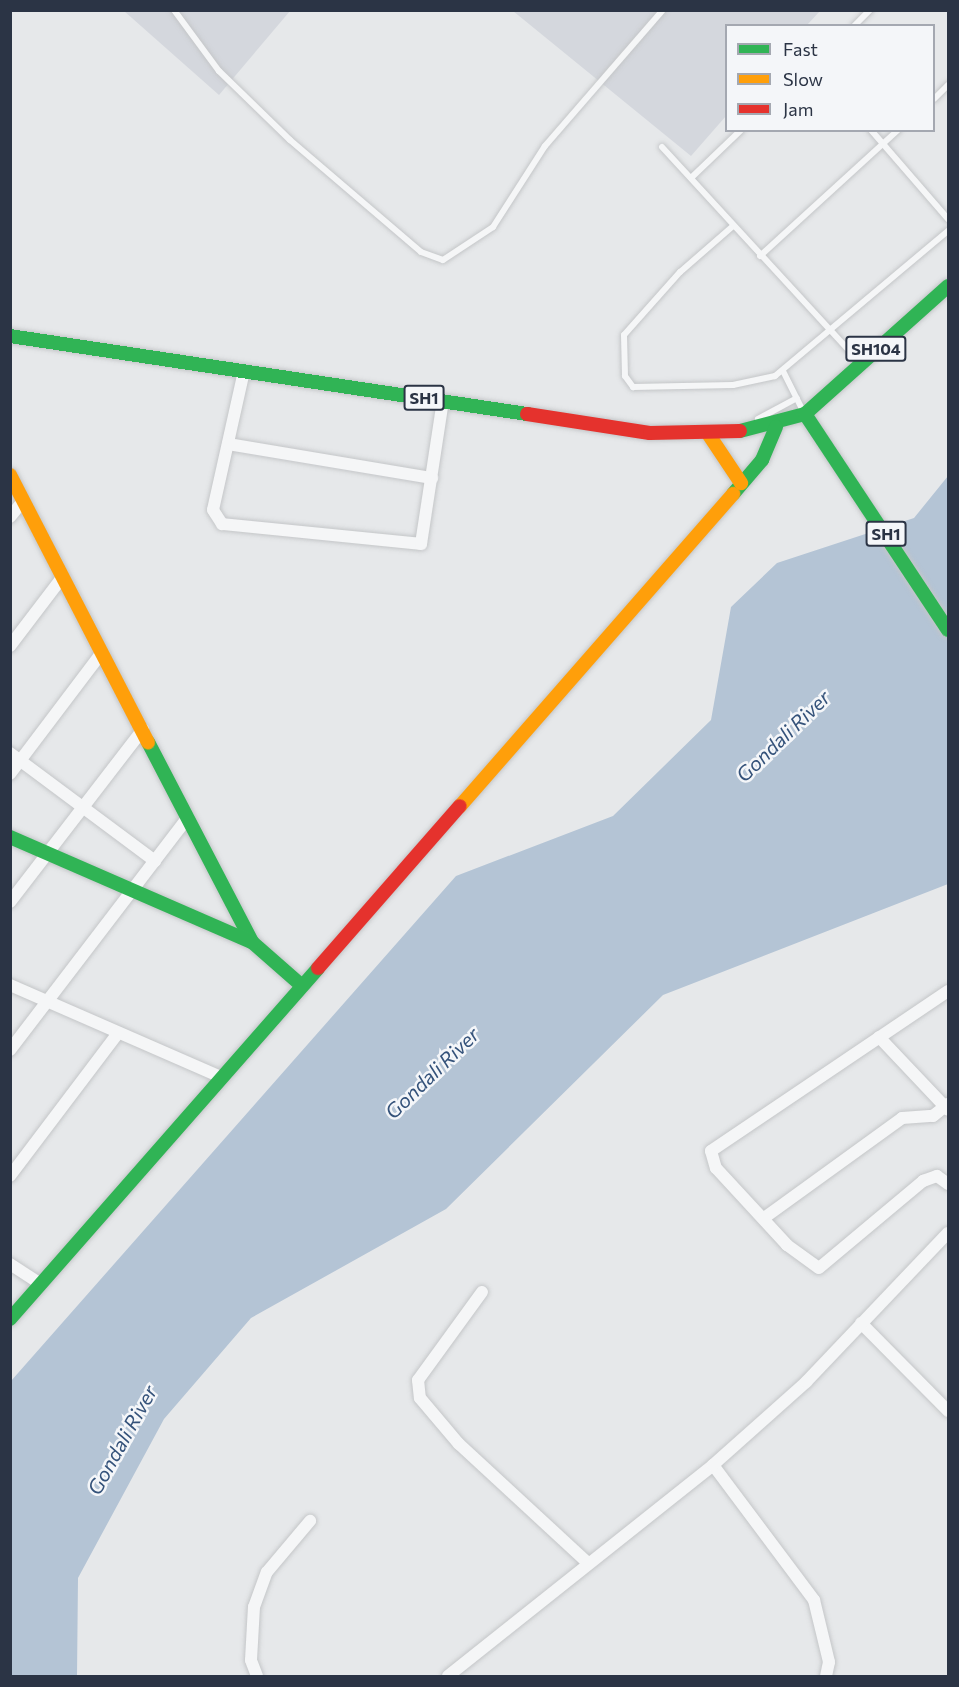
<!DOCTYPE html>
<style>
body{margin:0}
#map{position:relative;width:959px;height:1687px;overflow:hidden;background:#e6e8ea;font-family:Commissioner,sans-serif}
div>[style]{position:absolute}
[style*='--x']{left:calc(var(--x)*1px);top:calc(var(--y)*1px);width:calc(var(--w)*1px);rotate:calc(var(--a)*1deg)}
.built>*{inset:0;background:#d4d7dd}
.water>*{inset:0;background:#b4c4d5}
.roads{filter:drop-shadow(0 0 2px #c4c6c8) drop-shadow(0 0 2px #c4c6c8)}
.lane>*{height:6px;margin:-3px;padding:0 3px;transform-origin:3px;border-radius:3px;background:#f5f6f7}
.street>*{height:12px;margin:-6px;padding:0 6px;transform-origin:6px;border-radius:6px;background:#f5f6f7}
.fast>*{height:14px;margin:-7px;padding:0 7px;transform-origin:7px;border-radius:7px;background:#30b455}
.slow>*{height:14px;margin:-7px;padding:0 7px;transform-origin:7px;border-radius:7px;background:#ff9f0a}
.jam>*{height:14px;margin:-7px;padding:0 7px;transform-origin:7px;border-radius:7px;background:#e5322d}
span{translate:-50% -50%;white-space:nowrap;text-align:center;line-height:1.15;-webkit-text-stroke:5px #f4f6f9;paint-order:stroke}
.shield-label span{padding:2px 4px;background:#f4f6f9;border:2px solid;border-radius:4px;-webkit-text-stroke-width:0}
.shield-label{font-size:16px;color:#2b3445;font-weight:700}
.water-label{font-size:20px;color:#34527a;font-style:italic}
.frame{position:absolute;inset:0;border:12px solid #2b3445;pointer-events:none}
.legend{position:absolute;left:725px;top:24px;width:210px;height:108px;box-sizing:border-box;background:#f4f6f9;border:2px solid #a4a8b1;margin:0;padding:8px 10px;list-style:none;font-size:18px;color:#2b3445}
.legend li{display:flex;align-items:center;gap:12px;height:30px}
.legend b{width:30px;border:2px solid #a4a8b1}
</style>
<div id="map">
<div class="built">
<i style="clip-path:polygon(124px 11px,290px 11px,219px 95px)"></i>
<i style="clip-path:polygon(513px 11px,820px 11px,807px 25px,726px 26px,726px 116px,691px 156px)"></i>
</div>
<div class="water">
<i style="clip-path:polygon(948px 476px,948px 884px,663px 995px,446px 1209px,251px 1318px,164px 1419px,78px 1578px,77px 1676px,11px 1676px,11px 1381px,456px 876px,613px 816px,711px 720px,731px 607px,777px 563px,914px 518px)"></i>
</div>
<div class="roads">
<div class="lane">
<i style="--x:174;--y:10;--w:76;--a:53.6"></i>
<i style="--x:219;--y:71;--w:99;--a:44.2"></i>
<i style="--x:290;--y:140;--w:172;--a:40.5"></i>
<i style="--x:421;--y:252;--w:23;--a:20"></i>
<i style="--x:443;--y:260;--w:60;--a:-33.4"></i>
<i style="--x:493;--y:227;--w:96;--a:-57.3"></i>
<i style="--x:545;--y:146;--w:180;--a:-49.1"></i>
<i style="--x:854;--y:26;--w:23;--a:-45"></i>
<i style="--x:934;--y:99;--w:20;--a:-45"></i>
<i style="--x:871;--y:130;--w:118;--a:49.1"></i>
<i style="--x:662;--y:147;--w:292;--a:47.4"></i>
<i style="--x:691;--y:178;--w:69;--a:-43.8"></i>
<i style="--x:733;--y:226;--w:70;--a:139"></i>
<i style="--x:680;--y:272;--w:84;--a:131.6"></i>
<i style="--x:624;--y:335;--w:41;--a:88.6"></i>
<i style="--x:625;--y:376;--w:14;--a:54"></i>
<i style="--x:633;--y:387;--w:100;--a:-1.1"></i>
<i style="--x:733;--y:385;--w:43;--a:-12.1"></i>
<i style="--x:775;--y:376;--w:226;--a:-40"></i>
<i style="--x:760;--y:256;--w:187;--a:-42.4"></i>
<i style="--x:783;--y:371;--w:45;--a:63.4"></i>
<i style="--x:758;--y:419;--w:44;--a:-28.3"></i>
</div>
<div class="street">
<i style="--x:244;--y:371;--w:142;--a:102.6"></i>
<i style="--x:213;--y:510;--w:17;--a:57"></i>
<i style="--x:222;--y:524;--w:200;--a:5.7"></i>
<i style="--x:421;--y:544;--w:145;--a:-81.3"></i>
<i style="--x:228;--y:444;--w:207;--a:9.5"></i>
<i style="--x:10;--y:517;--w:21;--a:-51"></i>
<i style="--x:10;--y:646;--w:84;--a:-52.7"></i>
<i style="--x:10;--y:753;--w:181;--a:36.7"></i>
<i style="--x:10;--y:774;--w:149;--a:-52.9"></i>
<i style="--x:10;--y:902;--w:218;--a:-52.4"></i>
<i style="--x:10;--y:985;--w:230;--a:23.6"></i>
<i style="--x:948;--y:991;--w:286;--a:146"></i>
<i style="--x:711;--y:1151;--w:18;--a:74"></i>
<i style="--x:716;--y:1168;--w:105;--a:47.3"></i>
<i style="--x:787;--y:1245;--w:39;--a:36"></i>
<i style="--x:819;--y:1268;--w:136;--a:-39.9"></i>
<i style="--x:923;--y:1181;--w:15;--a:-20"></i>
<i style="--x:937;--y:1176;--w:14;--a:36"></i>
<i style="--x:879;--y:1037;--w:100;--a:46.6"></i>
<i style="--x:10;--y:1050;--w:293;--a:-52.6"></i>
<i style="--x:10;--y:1176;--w:179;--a:-52.9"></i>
<i style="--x:764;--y:1218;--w:170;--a:-35.9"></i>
<i style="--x:902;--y:1118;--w:31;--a:-4"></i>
<i style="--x:933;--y:1116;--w:19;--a:-39"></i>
<i style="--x:10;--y:1264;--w:37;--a:33"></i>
<i style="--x:482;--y:1292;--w:109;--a:126"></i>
<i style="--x:418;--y:1380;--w:18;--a:84"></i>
<i style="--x:420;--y:1398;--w:60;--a:49.7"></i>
<i style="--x:459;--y:1444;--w:174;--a:42.7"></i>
<i style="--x:861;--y:1323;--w:124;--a:45.3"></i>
<i style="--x:713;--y:1465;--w:169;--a:53.2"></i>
<i style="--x:814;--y:1600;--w:64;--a:76.4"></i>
<i style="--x:829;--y:1662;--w:14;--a:102"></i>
<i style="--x:257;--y:1676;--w:17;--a:-111"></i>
<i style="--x:251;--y:1660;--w:53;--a:-86.8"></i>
<i style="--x:254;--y:1607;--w:37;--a:-70"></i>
<i style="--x:267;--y:1572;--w:67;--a:-49.9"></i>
<i style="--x:448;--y:1676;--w:339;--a:-38.5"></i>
<i style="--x:713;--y:1465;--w:125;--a:-41.7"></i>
<i style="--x:806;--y:1382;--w:206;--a:-46.4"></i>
</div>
<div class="fast">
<i style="--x:10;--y:336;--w:523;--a:8.58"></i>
<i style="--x:805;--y:414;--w:192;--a:-41.8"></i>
<i style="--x:740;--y:431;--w:67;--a:-14.7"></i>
<i style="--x:805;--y:414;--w:259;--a:56.5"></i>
<i style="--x:733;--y:494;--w:45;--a:-49.5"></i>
<i style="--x:762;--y:460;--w:36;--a:-67"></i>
<i style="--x:148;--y:742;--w:225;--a:62.5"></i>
<i style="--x:252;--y:942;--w:64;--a:41.2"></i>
<i style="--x:10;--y:837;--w:264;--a:23.5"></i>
<i style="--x:10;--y:1319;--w:467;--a:-48.7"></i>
</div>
<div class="slow">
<i style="--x:709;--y:435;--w:58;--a:56.3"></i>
<i style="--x:10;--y:475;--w:301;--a:62.7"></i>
<i style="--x:460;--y:806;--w:415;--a:-48.8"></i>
</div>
<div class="jam">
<i style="--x:527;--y:414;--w:124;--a:8.8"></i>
<i style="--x:650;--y:433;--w:90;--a:-1.3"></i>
<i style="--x:318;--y:968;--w:215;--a:-48.8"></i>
</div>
</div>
<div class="shield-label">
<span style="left:876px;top:349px">SH104</span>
<span style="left:424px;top:398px">SH1</span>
<span style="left:886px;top:534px">SH1</span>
</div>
<div class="water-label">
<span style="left:783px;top:736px;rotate:-44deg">Gondali River</span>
<span style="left:432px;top:1073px;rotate:-44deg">Gondali River</span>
<span style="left:122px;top:1440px;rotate:-61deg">Gondali River</span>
</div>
<div class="frame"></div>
<ul class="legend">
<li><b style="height:8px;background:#30b455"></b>Fast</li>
<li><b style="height:8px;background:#ff9f0a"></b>Slow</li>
<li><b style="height:8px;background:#e5322d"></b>Jam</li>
</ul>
</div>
